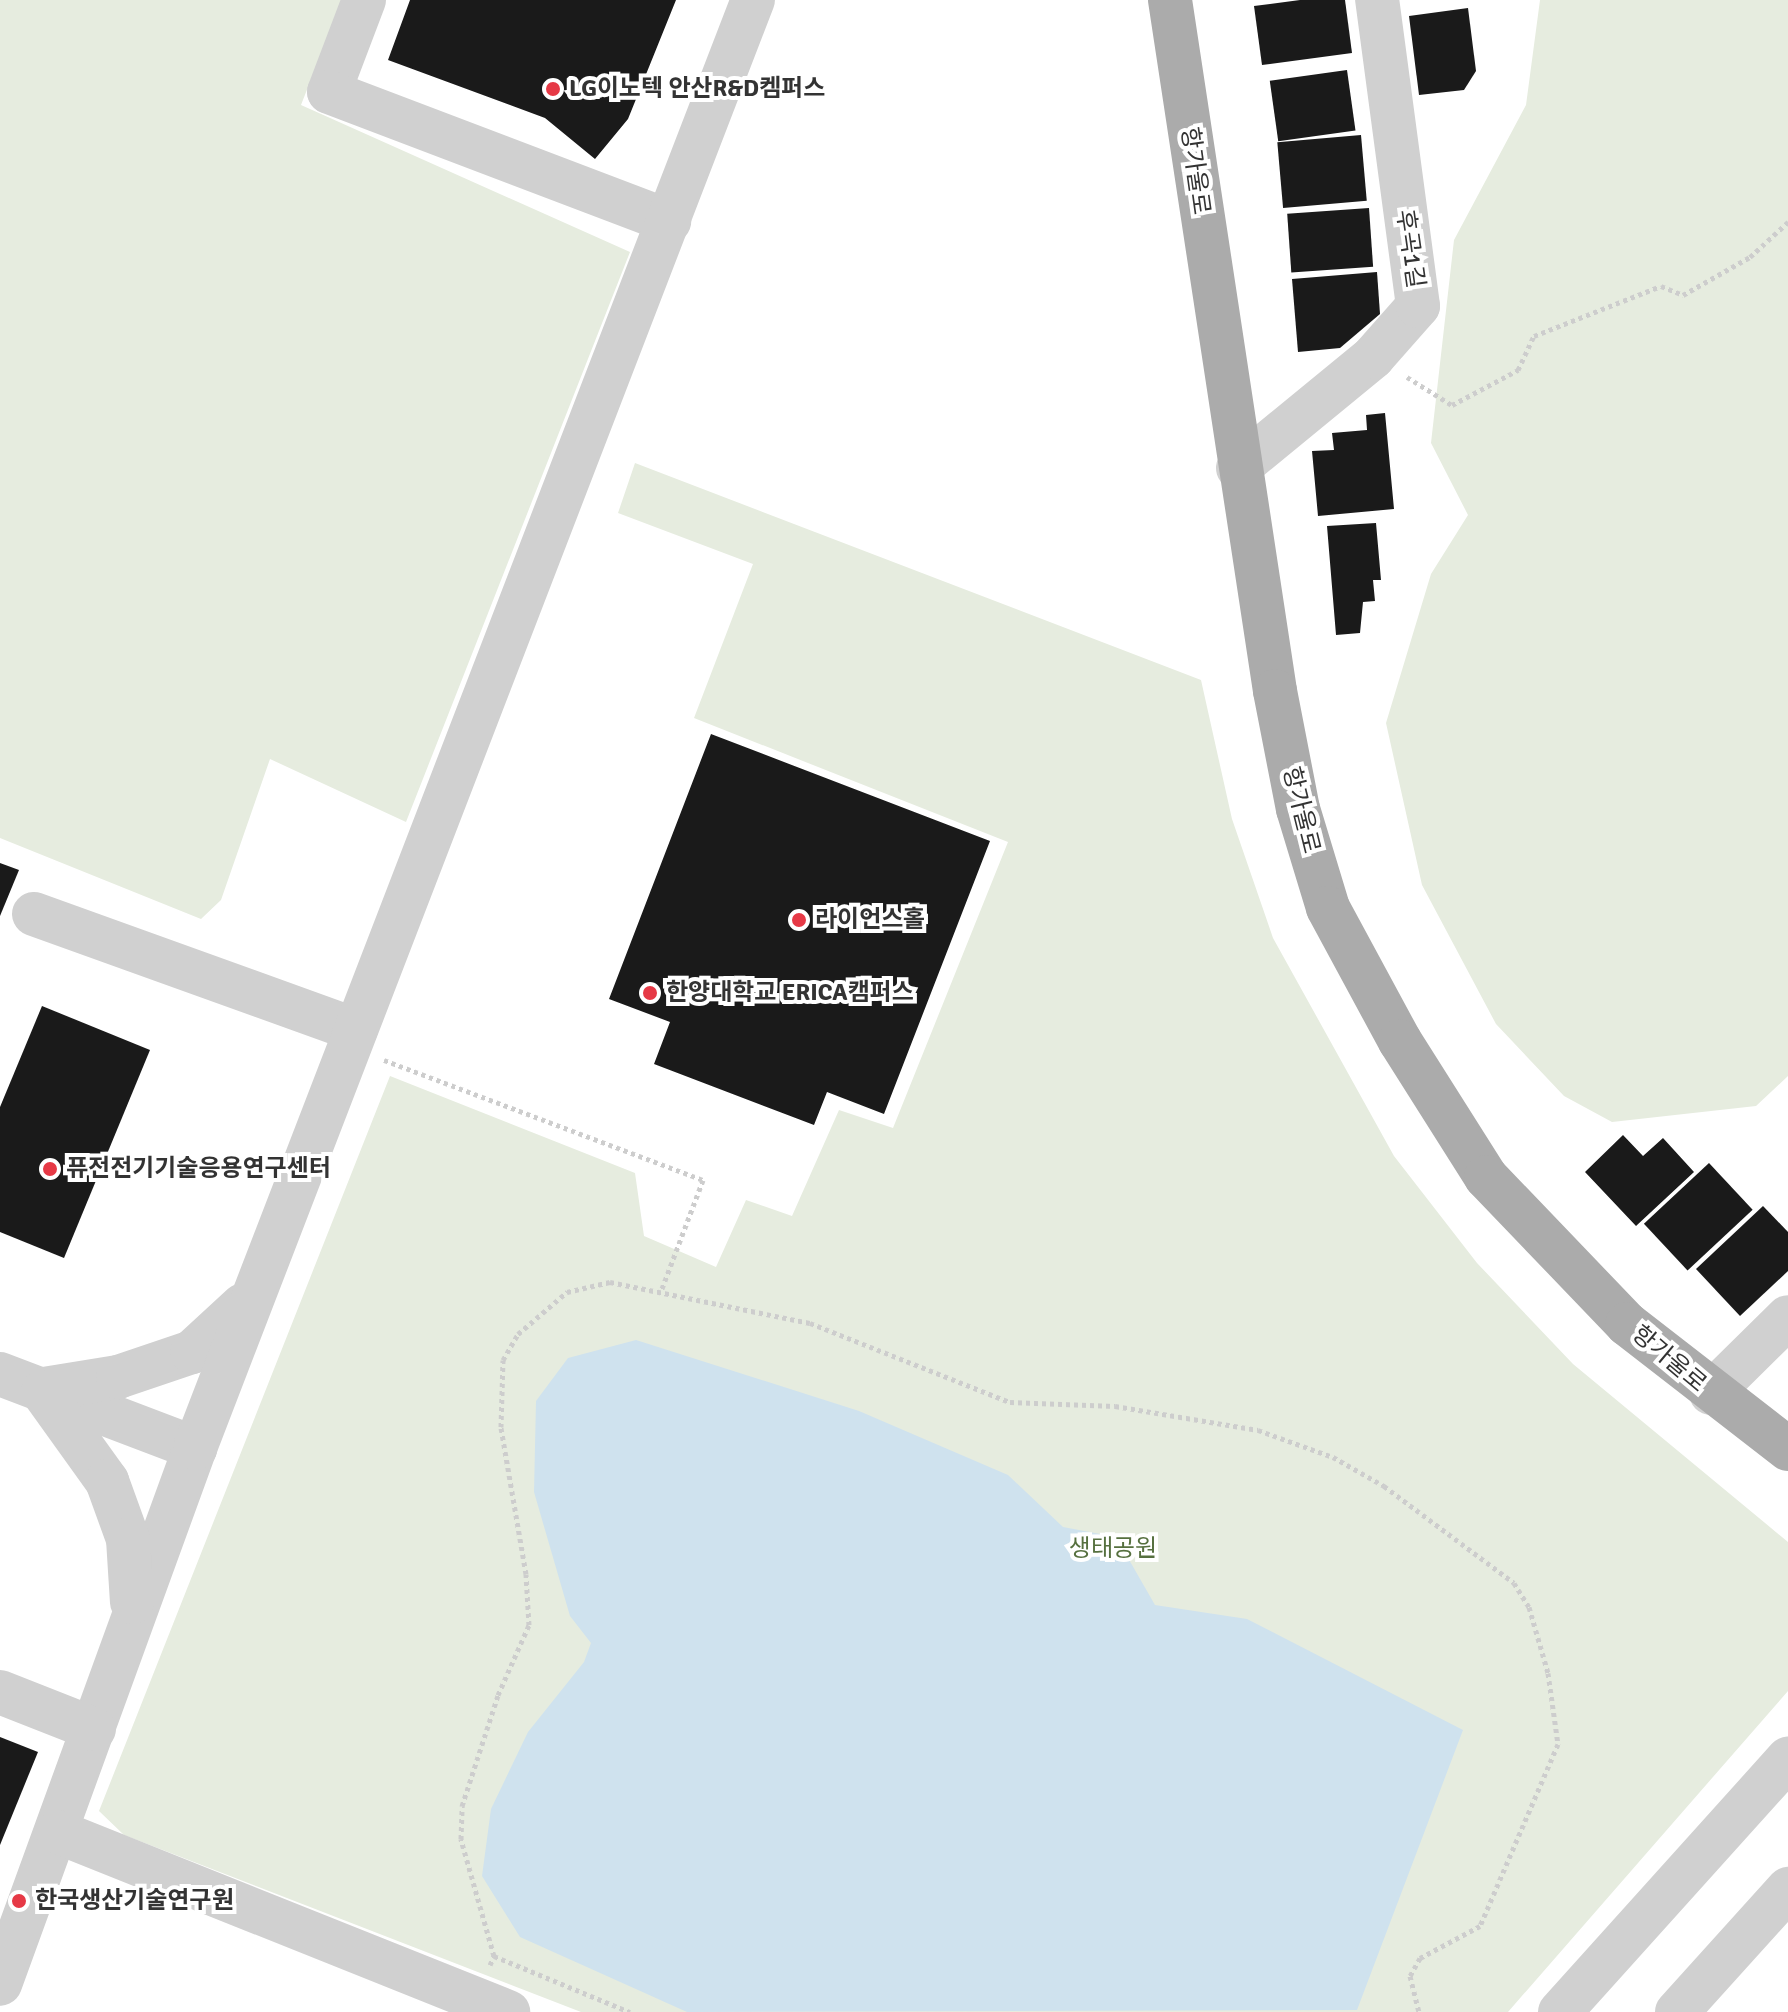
<!DOCTYPE html>
<meta charset="utf-8">
<style>
body{margin:0}
#map{position:relative;width:1788px;height:2012px;overflow:hidden;background:#fff;font-family:Signika,"Noto Sans KR",sans-serif}
div>[style]{position:absolute}
[style*='--x']{left:calc(var(--x)*1px);top:calc(var(--y)*1px);width:calc(var(--w)*1px);rotate:calc(var(--a)*1deg)}
.green>*{inset:0;background:#e6ecdf}
.water>*{inset:0;background:#cfe2ee}
.building>*{inset:0;background:#1a1a1a;transform-origin:0 0}
.path>*{height:5px;margin-top:-2.5px;transform-origin:0;background:repeating-linear-gradient(90deg,#cdcdcd 0 4px,transparent 0 8px)}
.minor>*{height:44px;margin:-22px;padding:0 22px;transform-origin:22px;border-radius:22px;background:#d0d0d0}
.major>*{height:44px;margin:-22px;padding:0 22px;transform-origin:22px;border-radius:22px;background:#ababab}
.dots>*{width:22px;height:22px;translate:-50% -50%;box-sizing:border-box;border:4px solid #fff;border-radius:50%}
span{translate:-50% -50%;white-space:nowrap;text-align:center;line-height:1.15;-webkit-text-stroke:8px #fff;paint-order:stroke}
.poi-label{font-size:24px;color:#333;font-weight:700}
.left{translate:0 -50%;text-align:left}
.street-label{font-size:24px;color:#333}
.park-label{font-size:24px;color:#56703f}
</style>
<div id="map">
<div class="green">
<i style="clip-path:polygon(0 0,342px 0,301px 105px,630px 252px,406px 822px,270px 759px,221px 900px,201px 919px,0 838px)"></i>
<i style="clip-path:polygon(1540px 0,1788px 0,1788px 1076px,1756px 1106px,1612px 1122px,1564px 1096px,1496px 1024px,1422px 885px,1386px 723px,1431px 574px,1468px 515px,1431px 443px,1454px 240px,1526px 105px)"></i>
<i style="clip-path:polygon(635px 463px,1201px 680px,1232px 819px,1273px 938px,1394px 1156px,1477px 1263px,1573px 1364px,1788px 1542px,1788px 1691px,1508px 2012px,581px 2012px,124px 1835px,99px 1811px,390px 1076px,635px 1173px,644px 1236px,716px 1267px,746px 1200px,792px 1216px,839px 1110px,893px 1128px,1008px 842px,694px 718px,753px 564px,618px 513px)"></i>
</div>
<div class="water">
<i style="clip-path:polygon(636px 1340px,859px 1411px,1008px 1475px,1063px 1527px,1116px 1537px,1155px 1605px,1247px 1619px,1463px 1730px,1357px 2010px,687px 2012px,520px 1937px,482px 1876px,491px 1809px,528px 1732px,584px 1662px,591px 1643px,570px 1616px,534px 1492px,536px 1401px,568px 1358px)"></i>
</div>
<div class="building">
<i style="clip-path:polygon(410px 0,676px 0,628px 119px,595px 159px,545px 118px,388px 60px)"></i>
<i style="clip-path:polygon(1300px 0,1345px 0,1352px 53px,1262px 65px,1254px 6px)"></i>
<i style="clip-path:polygon(1468px 8px,1476px 71px,1464px 90px,1419px 95px,1409px 16px)"></i>
<i style="left:1347px;top:70px;width:61px;height:78px;rotate:82deg"></i>
<i style="left:1361px;top:135px;width:66px;height:84px;rotate:85deg"></i>
<i style="left:1369px;top:208px;width:59px;height:82px;rotate:86deg"></i>
<i style="clip-path:polygon(1377px 272px,1380px 314px,1340px 348px,1298px 352px,1292px 279px)"></i>
<i style="clip-path:polygon(1385px 413px,1394px 509px,1318px 516px,1312px 451px,1334px 450px,1332px 433px,1367px 430px,1366px 415px)"></i>
<i style="clip-path:polygon(1376px 523px,1381px 580px,1373px 580px,1375px 601px,1363px 602px,1360px 633px,1336px 635px,1327px 526px)"></i>
<i style="clip-path:polygon(711px 734px,990px 841px,884px 1114px,827px 1092px,814px 1125px,654px 1064px,670px 1022px,609px 999px)"></i>
<i style="clip-path:polygon(0 863px,19px 870px,0 916px)"></i>
<i style="clip-path:polygon(42px 1006px,150px 1050px,64px 1258px,0 1232px,0 1107px)"></i>
<i style="clip-path:polygon(1623px 1135px,1643px 1156px,1663px 1138px,1694px 1172px,1636px 1226px,1585px 1172px)"></i>
<i style="left:1709px;top:1163px;width:64px;height:89px;rotate:47deg"></i>
<i style="clip-path:polygon(1763px 1206px,1788px 1232px,1788px 1271px,1740px 1316px,1696px 1269px)"></i>
<i style="clip-path:polygon(0 1737px,38px 1752px,0 1845px)"></i>
</div>
<div class="path">
<i style="--x:1407;--y:377;--w:53;--a:31.9"></i>
<i style="--x:1452;--y:405;--w:75;--a:-27.9"></i>
<i style="--x:1518;--y:370;--w:38;--a:-65"></i>
<i style="--x:1534;--y:336;--w:136;--a:-21.5"></i>
<i style="--x:1661;--y:286;--w:24;--a:22"></i>
<i style="--x:1683;--y:295;--w:77;--a:-29.6"></i>
<i style="--x:1750;--y:257;--w:52;--a:-42.6"></i>
<i style="--x:384;--y:1060;--w:341;--a:20.6"></i>
<i style="--x:703;--y:1180;--w:119;--a:110.7"></i>
<i style="--x:494;--y:1956;--w:147;--a:22.4"></i>
<i style="--x:490;--y:1965;--w:10;--a:-66"></i>
<i style="--x:494;--y:1956;--w:122;--a:-105.8"></i>
<i style="--x:461;--y:1839;--w:33;--a:-88"></i>
<i style="--x:462;--y:1806;--w:117;--a:-72"></i>
<i style="--x:498;--y:1695;--w:77;--a:-66.1"></i>
<i style="--x:529;--y:1625;--w:51;--a:-93.4"></i>
<i style="--x:526;--y:1574;--w:149;--a:-99.7"></i>
<i style="--x:501;--y:1427;--w:67;--a:-88.3"></i>
<i style="--x:503;--y:1360;--w:30;--a:-60"></i>
<i style="--x:518;--y:1334;--w:65;--a:-40.6"></i>
<i style="--x:567;--y:1292;--w:44;--a:-13.1"></i>
<i style="--x:610;--y:1282;--w:204;--a:11.6"></i>
<i style="--x:810;--y:1323;--w:215;--a:21.6"></i>
<i style="--x:1010;--y:1402;--w:105;--a:2.2"></i>
<i style="--x:1115;--y:1406;--w:145;--a:9.5"></i>
<i style="--x:1258;--y:1430;--w:80;--a:19.8"></i>
<i style="--x:1333;--y:1457;--w:59;--a:29.6"></i>
<i style="--x:1384;--y:1486;--w:162;--a:36.7"></i>
<i style="--x:1514;--y:1583;--w:28;--a:58"></i>
<i style="--x:1529;--y:1607;--w:69;--a:73.9"></i>
<i style="--x:1548;--y:1673;--w:72;--a:82"></i>
<i style="--x:1558;--y:1744;--w:198;--a:113.2"></i>
<i style="--x:1480;--y:1926;--w:68;--a:151.9"></i>
<i style="--x:1420;--y:1958;--w:21;--a:119"></i>
<i style="--x:1410;--y:1976;--w:37;--a:76"></i>
</div>
<div class="minor">
<i style="--x:364;--y:0;--w:98;--a:110.8"></i>
<i style="--x:329;--y:92;--w:364;--a:20.8"></i>
<i style="--x:1238;--y:468;--w:175;--a:-39.4"></i>
<i style="--x:1373;--y:357;--w:68;--a:-48.6"></i>
<i style="--x:1418;--y:306;--w:309;--a:-97.6"></i>
<i style="--x:34;--y:914;--w:342;--a:19.8"></i>
<i style="--x:0;--y:1374;--w:209;--a:20.8"></i>
<i style="--x:195;--y:1448;--w:570;--a:109.99"></i>
<i style="--x:44;--y:1389;--w:75;--a:-9.2"></i>
<i style="--x:118;--y:1377;--w:78;--a:-18.7"></i>
<i style="--x:192;--y:1352;--w:69;--a:-42.7"></i>
<i style="--x:43;--y:1392;--w:110;--a:54.3"></i>
<i style="--x:107;--y:1481;--w:62;--a:70.1"></i>
<i style="--x:128;--y:1539;--w:63;--a:86.4"></i>
<i style="--x:1711;--y:1393;--w:108;--a:-44.6"></i>
<i style="--x:195;--y:1448;--w:1552;--a:-68.93"></i>
<i style="--x:0;--y:1692;--w:101;--a:21.5"></i>
<i style="--x:58;--y:1832;--w:485;--a:21.8"></i>
<i style="--x:1560;--y:2012;--w:341;--a:-48"></i>
<i style="--x:1677;--y:2012;--w:166;--a:-47.9"></i>
</div>
<div class="major">
<i style="--x:1170;--y:0;--w:699;--a:81.36"></i>
<i style="--x:1275;--y:691;--w:120;--a:79"></i>
<i style="--x:1298;--y:809;--w:103;--a:73.1"></i>
<i style="--x:1328;--y:908;--w:151;--a:61.6"></i>
<i style="--x:1400;--y:1041;--w:161;--a:57.7"></i>
<i style="--x:1486;--y:1177;--w:204;--a:46.2"></i>
<i style="--x:1627;--y:1324;--w:204;--a:37.8"></i>
</div>
<div class="dots">
<i style="left:553px;top:89px;background:#e63946"></i>
<i style="left:799px;top:920px;background:#e63946"></i>
<i style="left:650px;top:993px;background:#e63946"></i>
<i style="left:50px;top:1169px;background:#e63946"></i>
<i style="left:19px;top:1901px;background:#e63946"></i>
</div>
<div class="poi-label">
<span class="left" style="left:569px;top:89px">LG이노텍 안산R&amp;D켐퍼스</span>
<span class="left" style="left:815px;top:920px">라이언스홀</span>
<span class="left" style="left:666px;top:993px">한양대학교 ERICA캠퍼스</span>
<span class="left" style="left:66px;top:1169px">퓨전전기기술응용연구센터</span>
<span class="left" style="left:35px;top:1901px">한국생산기술연구원</span>
</div>
<div class="street-label">
<span style="left:1195px;top:171px;rotate:82deg">항가울로</span>
<span style="left:1410px;top:249px;rotate:82deg">후곡1길</span>
<span style="left:1301px;top:810px;rotate:76deg">항가울로</span>
<span style="left:1669px;top:1359px;rotate:40deg">항가울로</span>
</div>
<div class="park-label">
<span style="left:1113px;top:1549px">생태공원</span>
</div>
</div>
